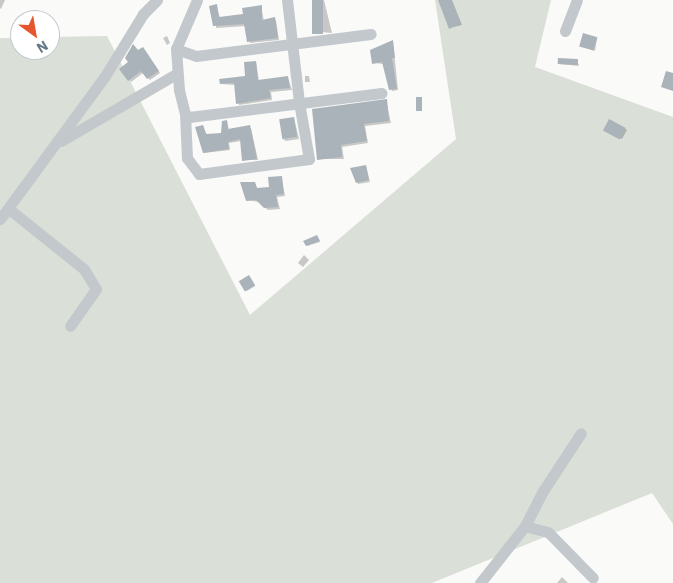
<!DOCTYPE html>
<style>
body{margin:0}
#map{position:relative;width:673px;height:583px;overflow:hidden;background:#fafaf8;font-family:"IBM Plex Sans",sans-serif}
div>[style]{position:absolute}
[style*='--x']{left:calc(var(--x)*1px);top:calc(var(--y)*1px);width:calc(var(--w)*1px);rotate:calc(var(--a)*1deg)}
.green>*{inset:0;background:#dadfd7}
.shadow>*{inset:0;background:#0003}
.building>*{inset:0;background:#aab3b9;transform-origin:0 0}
.minor>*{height:11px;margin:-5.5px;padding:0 5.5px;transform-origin:5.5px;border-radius:5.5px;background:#c3c8cc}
span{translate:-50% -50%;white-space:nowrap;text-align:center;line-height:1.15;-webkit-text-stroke:5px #fff;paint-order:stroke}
.north{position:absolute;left:10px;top:10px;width:50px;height:50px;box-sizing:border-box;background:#fff;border:1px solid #c1c8cd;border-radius:50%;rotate:148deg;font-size:14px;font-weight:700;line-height:20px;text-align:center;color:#657683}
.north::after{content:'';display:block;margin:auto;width:18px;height:22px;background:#e4572e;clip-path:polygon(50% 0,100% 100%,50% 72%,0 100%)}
</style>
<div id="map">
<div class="green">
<i style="clip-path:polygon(435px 0,551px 0,535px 67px,673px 117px,673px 524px,652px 493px,432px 583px,0 583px,0 38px,20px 38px,20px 50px,50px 50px,50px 37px,107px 36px,250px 315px,456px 139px)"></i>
</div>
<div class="shadow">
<i style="clip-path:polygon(0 0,5px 0,1px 9px,0 8px)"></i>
<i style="clip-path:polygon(313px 0,324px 0,332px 33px,321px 32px)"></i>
<i style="clip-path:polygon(439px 0,452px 0,462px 25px,450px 28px)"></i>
<i style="clip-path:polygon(216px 5px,220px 18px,244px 15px,261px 6px,264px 21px,276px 20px,279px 40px,250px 43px,246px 26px,216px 28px)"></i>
<i style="clip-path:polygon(167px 36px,170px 43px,167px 45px,163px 38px)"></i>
<i style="clip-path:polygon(597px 38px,595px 51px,580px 46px)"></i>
<i style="clip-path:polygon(393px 42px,398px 90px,392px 91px,384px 64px,373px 63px)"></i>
<i style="clip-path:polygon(145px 50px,160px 73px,150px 80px,143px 73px,131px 82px,121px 69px,138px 52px)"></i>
<i style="clip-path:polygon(577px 60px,579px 66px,559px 64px)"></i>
<i style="clip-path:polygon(256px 62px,259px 81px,288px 78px,292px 90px,271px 92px,272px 100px,239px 105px,235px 85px,221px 84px,246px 77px)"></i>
<i style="clip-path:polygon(305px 76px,309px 76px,310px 82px,305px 82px)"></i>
<i style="clip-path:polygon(386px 100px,391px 123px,365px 126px,368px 143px,342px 147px,344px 159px,318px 159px)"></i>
<i style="clip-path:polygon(294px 118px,299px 139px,286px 141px,283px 139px)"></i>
<i style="clip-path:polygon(610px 120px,627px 130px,622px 139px,606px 131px)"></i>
<i style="clip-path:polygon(227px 121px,229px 130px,251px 128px,258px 160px,243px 160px,241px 141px,229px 143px,230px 150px,204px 153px,203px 126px,207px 135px,222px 134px)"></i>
<i style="clip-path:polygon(366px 166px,370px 182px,358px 184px,357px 182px)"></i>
<i style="clip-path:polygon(281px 177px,285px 196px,277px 197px,280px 209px,268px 210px,259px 202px,247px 200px,254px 183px,258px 189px,270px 188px)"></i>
<i style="clip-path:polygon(318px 238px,320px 242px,307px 246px,305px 241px)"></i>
<i style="clip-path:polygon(304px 255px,309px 260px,303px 267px,298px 263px)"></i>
<i style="clip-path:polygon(250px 278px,255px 286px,247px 291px,241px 281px)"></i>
<i style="clip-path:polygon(562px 577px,568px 583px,557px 583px)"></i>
</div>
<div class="building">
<i style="left:312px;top:0;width:11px;height:34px"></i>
<i style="clip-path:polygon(438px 0,451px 0,461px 23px,449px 29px)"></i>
<i style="clip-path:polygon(217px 4px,219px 17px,243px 14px,242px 8px,262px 5px,262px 20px,275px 17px,278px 38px,247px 42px,244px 24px,213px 26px,209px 6px)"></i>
<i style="left:583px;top:33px;width:15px;height:14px;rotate:16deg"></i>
<i style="clip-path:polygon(393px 40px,395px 58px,392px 58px,397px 89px,389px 90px,382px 62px,372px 64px,370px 50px)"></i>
<i style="clip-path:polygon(133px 44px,138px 50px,143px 47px,159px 71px,147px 79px,141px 71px,128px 81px,119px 69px,128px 62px,125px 58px)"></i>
<i style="left:558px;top:58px;width:20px;height:6px;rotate:3deg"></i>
<i style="clip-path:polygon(256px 61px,258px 80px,288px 76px,290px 88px,269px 90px,271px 98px,236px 104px,234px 83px,220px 84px,219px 79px,245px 76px,244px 62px)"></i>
<i style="clip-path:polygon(666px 71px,673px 73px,673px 91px,661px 87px)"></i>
<i style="left:416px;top:97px;width:6px;height:14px"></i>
<i style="clip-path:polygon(387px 99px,389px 121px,364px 124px,367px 141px,341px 145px,342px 157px,317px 160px,312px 109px)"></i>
<i style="left:294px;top:117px;width:20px;height:15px;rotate:81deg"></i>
<i style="left:609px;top:119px;width:19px;height:13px;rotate:28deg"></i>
<i style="clip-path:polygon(227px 120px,228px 129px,250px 125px,257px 159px,242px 161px,240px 139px,228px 142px,229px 149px,203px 153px,195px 127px,203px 125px,206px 134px,221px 133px,222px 121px)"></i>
<i style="clip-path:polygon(366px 165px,369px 180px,356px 183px,350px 168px)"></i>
<i style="clip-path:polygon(282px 176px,284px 194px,276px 195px,278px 207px,264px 208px,256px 200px,246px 201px,240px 182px,255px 182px,257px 188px,269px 187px,268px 177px)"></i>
<i style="clip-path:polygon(317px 235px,320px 241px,306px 246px,303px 241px)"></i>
<i style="left:249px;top:275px;width:12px;height:12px;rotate:59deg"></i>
</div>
<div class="minor">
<i style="--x:197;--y:0;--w:53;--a:113.2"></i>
<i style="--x:176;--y:49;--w:41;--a:85.8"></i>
<i style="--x:179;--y:90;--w:25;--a:76"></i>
<i style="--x:185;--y:114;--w:5;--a:37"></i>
<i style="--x:189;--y:117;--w:194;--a:-7.1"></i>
<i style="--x:565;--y:31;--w:33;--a:-69"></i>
<i style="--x:176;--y:49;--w:21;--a:19"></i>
<i style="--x:196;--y:56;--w:176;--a:-7.2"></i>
<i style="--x:185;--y:114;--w:44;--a:87.4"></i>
<i style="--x:187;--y:158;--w:20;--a:53"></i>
<i style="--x:199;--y:174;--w:111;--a:-7.8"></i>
<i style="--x:309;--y:159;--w:58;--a:-100"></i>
<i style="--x:299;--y:102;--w:103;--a:-96.7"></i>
<i style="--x:61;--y:141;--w:133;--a:-30.2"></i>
<i style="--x:9;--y:209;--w:96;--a:38.7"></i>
<i style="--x:84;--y:269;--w:23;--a:59"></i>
<i style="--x:96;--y:289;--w:45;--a:125.1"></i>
<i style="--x:0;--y:219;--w:177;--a:-53.7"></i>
<i style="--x:105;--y:76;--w:73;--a:-58.5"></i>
<i style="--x:143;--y:14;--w:20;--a:-45"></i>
<i style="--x:525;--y:526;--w:24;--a:15"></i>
<i style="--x:548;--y:532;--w:64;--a:45.6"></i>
<i style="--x:480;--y:583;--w:73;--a:-51.7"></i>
<i style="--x:525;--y:526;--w:39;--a:-63"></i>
<i style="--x:543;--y:491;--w:69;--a:-56.8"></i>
</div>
<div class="north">N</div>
</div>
